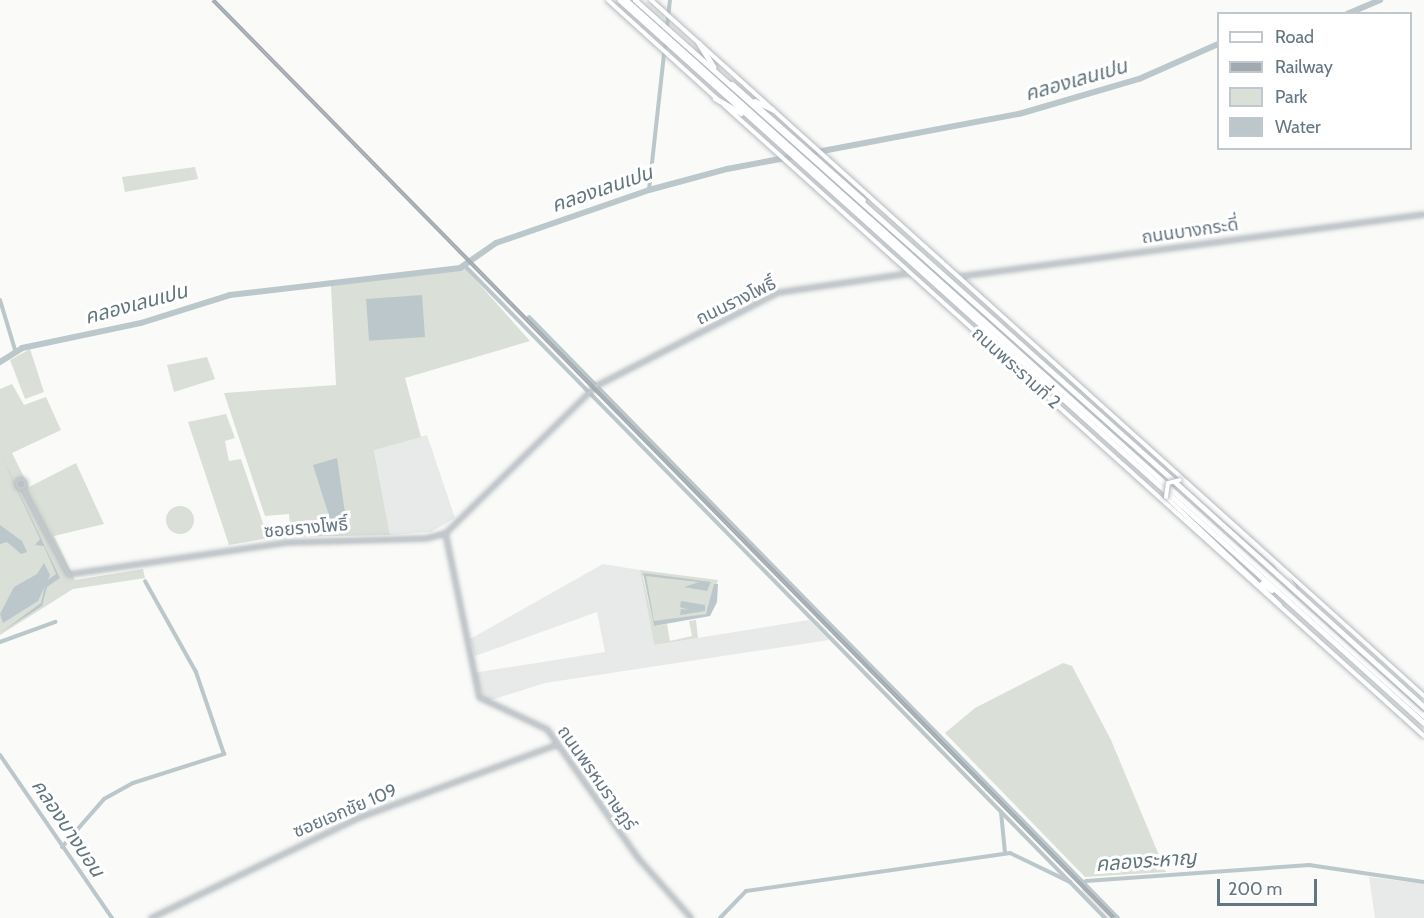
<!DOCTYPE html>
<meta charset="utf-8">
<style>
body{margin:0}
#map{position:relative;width:1424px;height:918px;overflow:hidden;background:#fafaf8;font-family:Cabin,"Noto Sans Thai",sans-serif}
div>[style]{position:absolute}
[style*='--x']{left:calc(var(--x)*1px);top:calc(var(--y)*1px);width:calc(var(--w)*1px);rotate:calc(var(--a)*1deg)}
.built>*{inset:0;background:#e8e9e9}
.green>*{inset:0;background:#dadfd7}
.round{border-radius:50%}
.water>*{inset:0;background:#bbc7cb;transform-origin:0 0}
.canal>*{height:4px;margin:-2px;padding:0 2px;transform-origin:2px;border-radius:2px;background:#bbc7cb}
.river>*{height:6px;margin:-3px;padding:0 3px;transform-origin:3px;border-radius:3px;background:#bbc7cb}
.roads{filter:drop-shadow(0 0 2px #b3babf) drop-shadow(0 0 2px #b3babf)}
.tertiary>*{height:3px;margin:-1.5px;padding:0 1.5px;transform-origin:1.5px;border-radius:1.5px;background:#c3c8cc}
.tertiary>.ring{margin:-1.5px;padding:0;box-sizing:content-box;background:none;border:3px solid #c3c8cc;border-radius:50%}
.secondary>*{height:4px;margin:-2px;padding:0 2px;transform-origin:2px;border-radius:2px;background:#fff}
.trunk>*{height:4.5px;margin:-2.25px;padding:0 2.25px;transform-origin:2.25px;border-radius:2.25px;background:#fff}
.motorway>*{height:5px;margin:-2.5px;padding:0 2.5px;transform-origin:2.5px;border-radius:2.5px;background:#fff}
.rail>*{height:4px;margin-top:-2px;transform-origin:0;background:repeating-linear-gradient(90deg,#fff 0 4.5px,#a2aab0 0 9px);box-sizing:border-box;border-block:2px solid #a2aab0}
.bridges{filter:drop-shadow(0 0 2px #b3babf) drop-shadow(0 0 2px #b3babf)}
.secondary-bridge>*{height:4px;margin:-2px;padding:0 2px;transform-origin:2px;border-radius:2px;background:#fff}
.motorway-bridge>*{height:5px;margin:-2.5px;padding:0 2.5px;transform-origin:2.5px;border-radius:2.5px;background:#fff}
span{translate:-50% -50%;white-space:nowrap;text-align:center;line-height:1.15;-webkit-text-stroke:6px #fff;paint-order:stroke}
.street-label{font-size:18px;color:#657683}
.water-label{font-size:20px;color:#60757c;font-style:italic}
.legend{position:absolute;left:1217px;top:12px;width:195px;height:138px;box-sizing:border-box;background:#fff;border:2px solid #c1c8cd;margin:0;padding:8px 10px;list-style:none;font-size:18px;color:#657683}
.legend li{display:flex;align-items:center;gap:12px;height:30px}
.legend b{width:30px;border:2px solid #c1c8cd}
.scale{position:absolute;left:1217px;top:879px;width:100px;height:27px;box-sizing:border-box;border:3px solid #657683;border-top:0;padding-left:8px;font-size:18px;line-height:21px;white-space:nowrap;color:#657683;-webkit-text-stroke:4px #fff;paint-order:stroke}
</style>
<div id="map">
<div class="built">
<i style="clip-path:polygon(427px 435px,455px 518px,431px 532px,390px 535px,374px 449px)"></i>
<i style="clip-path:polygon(603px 564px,640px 570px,654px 645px,809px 620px,829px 640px,545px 683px,488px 701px,484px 698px,473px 673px,605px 652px,597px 612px,475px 656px,470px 639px)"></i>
<i style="clip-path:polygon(1369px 877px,1424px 884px,1424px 918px,1375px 918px)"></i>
<i style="clip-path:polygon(1082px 883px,1115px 918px,1106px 918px,1082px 894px)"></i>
</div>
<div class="green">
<i style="clip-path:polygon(195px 167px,198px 179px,125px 192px,122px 177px)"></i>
<i style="clip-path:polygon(465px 268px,530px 341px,405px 378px,421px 437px,374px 450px,390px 535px,291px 537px,289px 514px,265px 516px,224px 393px,336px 385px,331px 286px)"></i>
<i style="clip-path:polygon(30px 349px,44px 392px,25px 399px,10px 360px)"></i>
<i style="clip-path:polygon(207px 357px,215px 379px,174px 392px,167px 365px)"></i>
<i style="clip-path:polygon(12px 384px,24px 405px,46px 397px,61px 430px,12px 453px,29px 487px,76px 463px,104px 524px,54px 536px,75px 580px,143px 569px,145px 578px,73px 589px,0 635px,0 389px)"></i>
<i style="clip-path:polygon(226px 414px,235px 438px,225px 441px,229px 461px,241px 459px,268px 538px,229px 545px,188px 422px)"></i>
<i class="round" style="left:166px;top:506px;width:28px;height:28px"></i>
<i style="clip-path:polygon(640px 570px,718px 580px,706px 614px,654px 622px,645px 576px,653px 576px,644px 573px,643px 577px,654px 626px,667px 624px,670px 641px,692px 636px,689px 621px,696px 620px,698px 638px,654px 645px)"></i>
<i style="clip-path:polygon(1063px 663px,1072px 666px,1111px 740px,1166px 872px,1085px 877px,945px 733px,975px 708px)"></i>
</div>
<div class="water">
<i style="left:422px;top:295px;width:42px;height:56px;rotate:86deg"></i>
<i style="clip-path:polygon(0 453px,60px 578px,47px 587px,42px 606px,0 633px,41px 603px,46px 581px,56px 574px,44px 546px,35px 545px,40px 539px)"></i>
<i style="clip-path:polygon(337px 458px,346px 520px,331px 522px,313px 465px)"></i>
<i style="clip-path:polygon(0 525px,22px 541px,27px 552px,21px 554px,7px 542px,0 544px)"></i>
<i style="clip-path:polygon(44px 563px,50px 575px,38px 601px,3px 623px,0 614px,14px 587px,37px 574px)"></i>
<i style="clip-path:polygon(643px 573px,711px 582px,707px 591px,684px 587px,699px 582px,646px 576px,654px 621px,706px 614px,714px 584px,718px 584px,717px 602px,710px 616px,654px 626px)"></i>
<i style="clip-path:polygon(681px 601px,705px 605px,705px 611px,680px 615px,681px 609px,689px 610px,680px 607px)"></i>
</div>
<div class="canal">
<i style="--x:649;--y:190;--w:191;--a:-83.7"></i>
<i style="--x:464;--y:265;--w:865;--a:45.52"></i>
<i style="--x:0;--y:300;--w:55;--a:73.2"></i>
<i style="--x:529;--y:317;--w:841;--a:45.58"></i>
<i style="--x:0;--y:642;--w:59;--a:-20"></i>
<i style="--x:0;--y:755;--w:198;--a:55.5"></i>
<i style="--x:1001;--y:812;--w:41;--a:84.4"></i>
<i style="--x:62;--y:847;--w:64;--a:-48.8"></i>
<i style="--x:104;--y:799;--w:33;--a:-29"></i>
<i style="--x:133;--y:783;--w:96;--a:-17.7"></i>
<i style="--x:224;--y:754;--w:87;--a:-108.9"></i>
<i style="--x:196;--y:672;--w:104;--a:-119.3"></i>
<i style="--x:1086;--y:881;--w:224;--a:-4.1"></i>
<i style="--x:1309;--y:865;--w:116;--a:8.4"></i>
<i style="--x:720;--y:918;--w:37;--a:-46"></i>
<i style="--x:746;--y:891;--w:267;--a:-8.2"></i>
<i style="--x:1010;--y:853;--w:67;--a:25.8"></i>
<i style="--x:1070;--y:882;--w:50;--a:45.8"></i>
</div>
<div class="river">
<i style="--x:1347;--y:14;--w:36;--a:-23"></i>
<i style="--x:0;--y:362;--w:26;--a:-32"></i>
<i style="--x:22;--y:348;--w:122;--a:-11.9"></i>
<i style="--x:141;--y:323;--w:93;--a:-17.5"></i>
<i style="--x:230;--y:295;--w:232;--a:-6.7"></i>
<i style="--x:460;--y:268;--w:44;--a:-34.8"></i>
<i style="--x:496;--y:243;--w:162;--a:-19.1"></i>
<i style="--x:649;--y:190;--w:81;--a:-15.1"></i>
<i style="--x:727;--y:169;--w:297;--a:-10.7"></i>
<i style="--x:1019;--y:114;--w:125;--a:-16.3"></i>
<i style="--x:1139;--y:79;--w:86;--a:-23.9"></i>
</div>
<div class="roads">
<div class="tertiary">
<i style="--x:959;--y:276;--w:469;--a:-7.6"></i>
<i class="ring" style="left:16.5px;top:479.5px;width:6px;height:6px"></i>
<i style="--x:23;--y:489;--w:96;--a:62.1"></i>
<i style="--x:68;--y:574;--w:221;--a:-8.3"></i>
<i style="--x:287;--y:542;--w:139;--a:-1.6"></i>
<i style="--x:426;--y:538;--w:20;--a:-15"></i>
<i style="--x:445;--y:533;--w:210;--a:-44.4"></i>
<i style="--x:595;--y:386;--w:206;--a:-27.2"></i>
<i style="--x:778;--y:292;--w:132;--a:-8.3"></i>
<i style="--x:445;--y:533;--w:167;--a:78.3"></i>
<i style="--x:479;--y:697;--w:75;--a:25.2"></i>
<i style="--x:547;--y:729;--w:158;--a:54.8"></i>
<i style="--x:638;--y:858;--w:80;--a:48.5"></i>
<i style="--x:150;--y:918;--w:232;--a:-25.8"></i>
<i style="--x:359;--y:817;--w:211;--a:-20.2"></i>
</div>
<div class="secondary">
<i style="--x:608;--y:0;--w:146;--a:42.2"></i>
<i style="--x:651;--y:0;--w:1040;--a:42"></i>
<i style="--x:724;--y:105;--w:942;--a:42.03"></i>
<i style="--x:1180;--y:480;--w:132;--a:41.3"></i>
<i style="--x:1166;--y:497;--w:157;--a:43.5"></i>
</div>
<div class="trunk">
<i style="--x:620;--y:0;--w:1081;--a:41.96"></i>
<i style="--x:699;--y:43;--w:28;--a:58"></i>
<i style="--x:732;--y:84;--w:175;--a:41.5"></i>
<i style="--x:715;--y:98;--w:30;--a:30"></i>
<i style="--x:755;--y:101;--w:19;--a:25"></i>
<i style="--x:1278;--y:566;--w:26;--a:53"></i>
<i style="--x:1262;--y:583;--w:12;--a:35"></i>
</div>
<div class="motorway">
<i style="--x:626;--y:0;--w:1072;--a:41.9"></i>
<i style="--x:635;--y:0;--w:724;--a:41.75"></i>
</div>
</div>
<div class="rail">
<i style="--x:213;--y:0;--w:1286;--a:45.54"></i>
</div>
<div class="bridges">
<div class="secondary-bridge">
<i style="--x:1166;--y:497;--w:14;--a:-82"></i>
<i style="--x:1168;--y:483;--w:12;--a:-14"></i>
</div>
<div class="motorway-bridge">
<i style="--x:1175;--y:482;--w:336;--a:42.1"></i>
</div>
</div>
<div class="street-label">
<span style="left:1190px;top:231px;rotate:-8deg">ถนนบางกระดี่</span>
<span style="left:736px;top:301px;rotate:-26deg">ถนนรางโพธิ์</span>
<span style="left:1016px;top:368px;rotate:42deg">ถนนพระรามที่ 2</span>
<span style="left:306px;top:528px;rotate:-5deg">ซอยรางโพธิ์</span>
<span style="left:597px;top:778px;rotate:55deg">ถนนพรหมราษฎร์</span>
<span style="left:345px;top:811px;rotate:-23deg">ซอยเอกชัย 109</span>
</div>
<div class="water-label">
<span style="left:1076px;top:80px;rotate:-16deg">คลองเลนเปน</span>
<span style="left:602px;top:189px;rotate:-19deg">คลองเลนเปน</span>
<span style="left:136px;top:304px;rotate:-15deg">คลองเลนเปน</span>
<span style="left:68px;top:828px;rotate:56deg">คลองบางบอน</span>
<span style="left:1146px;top:861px;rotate:-4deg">คลองระหาญ</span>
</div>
<ul class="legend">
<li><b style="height:8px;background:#fff"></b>Road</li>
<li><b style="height:8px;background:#a2aab0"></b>Railway</li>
<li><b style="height:16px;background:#dadfd7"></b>Park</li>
<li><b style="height:16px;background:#bbc7cb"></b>Water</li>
</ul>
<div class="scale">200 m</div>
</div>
